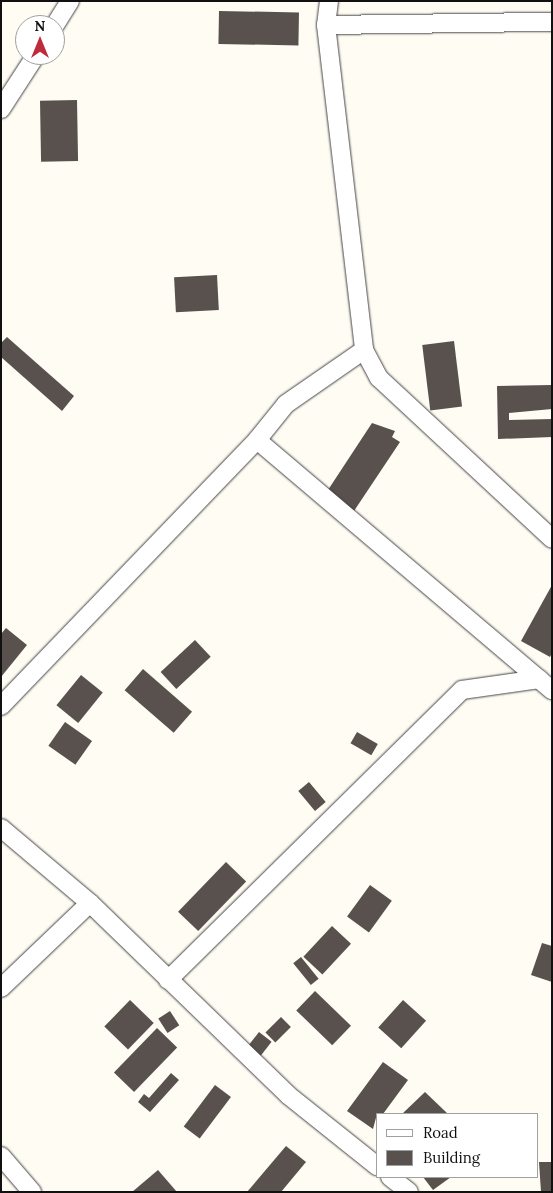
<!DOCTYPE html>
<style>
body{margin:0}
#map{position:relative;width:553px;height:1193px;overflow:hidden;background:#fffcf4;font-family:Lora,serif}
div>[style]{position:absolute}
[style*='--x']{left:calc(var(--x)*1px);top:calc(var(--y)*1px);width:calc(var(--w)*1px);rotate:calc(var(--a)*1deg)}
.building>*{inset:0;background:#59514d;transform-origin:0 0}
.roads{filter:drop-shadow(0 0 1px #444) drop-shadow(0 0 1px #444)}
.street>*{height:18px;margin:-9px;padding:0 9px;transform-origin:9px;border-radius:9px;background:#fff}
span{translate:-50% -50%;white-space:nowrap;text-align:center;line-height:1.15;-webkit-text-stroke:5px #fff;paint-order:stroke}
.frame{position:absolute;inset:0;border:2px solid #111;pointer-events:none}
.legend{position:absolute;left:376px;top:1113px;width:162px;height:65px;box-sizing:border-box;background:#fff;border:1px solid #a0a0a0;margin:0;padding:6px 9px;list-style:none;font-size:15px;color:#111}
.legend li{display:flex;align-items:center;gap:10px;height:25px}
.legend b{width:25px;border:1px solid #a0a0a0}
.north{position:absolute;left:15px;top:15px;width:50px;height:50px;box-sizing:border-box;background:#fff;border:1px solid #a0a0a0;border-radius:50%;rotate:0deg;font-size:14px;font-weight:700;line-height:20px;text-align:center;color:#111}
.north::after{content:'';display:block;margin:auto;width:18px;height:22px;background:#be2b3b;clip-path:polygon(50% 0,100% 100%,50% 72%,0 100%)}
</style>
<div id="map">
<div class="building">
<i style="left:219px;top:11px;width:80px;height:33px;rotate:1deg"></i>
<i style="left:77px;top:100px;width:61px;height:37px;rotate:89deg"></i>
<i style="left:217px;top:275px;width:35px;height:43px;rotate:87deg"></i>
<i style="clip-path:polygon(7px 337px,74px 396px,62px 411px,1px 357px,1px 343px)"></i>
<i style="left:454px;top:341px;width:66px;height:32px;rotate:83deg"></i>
<i style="clip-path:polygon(552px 385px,552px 409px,509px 413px,509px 420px,552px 419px,552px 437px,498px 439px,497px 386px)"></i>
<i style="clip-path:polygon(372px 423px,395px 431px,392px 437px,400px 442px,354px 511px,326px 493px)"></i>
<i style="clip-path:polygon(552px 585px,552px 653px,550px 657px,521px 641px)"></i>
<i style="clip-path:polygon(6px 628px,27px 645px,1px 677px,1px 634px)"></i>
<i style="left:195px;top:640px;width:23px;height:47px;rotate:47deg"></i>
<i style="left:143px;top:669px;width:65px;height:28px;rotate:41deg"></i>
<i style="left:81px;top:675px;width:28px;height:39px;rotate:39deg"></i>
<i style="left:65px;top:722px;width:33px;height:29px;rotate:35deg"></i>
<i style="left:357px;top:732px;width:24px;height:13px;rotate:30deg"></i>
<i style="left:309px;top:782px;width:26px;height:14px;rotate:50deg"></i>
<i style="left:226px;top:862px;width:28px;height:69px;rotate:44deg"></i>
<i style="left:370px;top:885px;width:27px;height:39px;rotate:36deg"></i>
<i style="left:332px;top:926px;width:26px;height:42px;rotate:43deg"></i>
<i style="clip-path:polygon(542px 943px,552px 946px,552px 982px,531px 975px)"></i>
<i style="left:301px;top:957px;width:28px;height:10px;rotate:51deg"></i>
<i style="left:315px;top:991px;width:50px;height:27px;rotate:44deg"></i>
<i style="left:130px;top:1000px;width:33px;height:37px;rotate:44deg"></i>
<i style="left:403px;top:1000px;width:31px;height:37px;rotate:42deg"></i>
<i style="left:170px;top:1011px;width:17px;height:14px;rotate:57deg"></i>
<i style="left:281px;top:1017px;width:14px;height:22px;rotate:45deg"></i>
<i style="left:157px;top:1028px;width:28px;height:62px;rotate:44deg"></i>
<i style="left:259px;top:1032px;width:16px;height:19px;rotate:38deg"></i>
<i style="clip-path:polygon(383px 1062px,408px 1080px,383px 1114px,377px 1114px,373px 1129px,347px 1111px)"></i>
<i style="clip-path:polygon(171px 1073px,179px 1080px,150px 1112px,138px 1102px,144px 1094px,149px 1098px)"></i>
<i style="left:215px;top:1085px;width:20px;height:52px;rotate:37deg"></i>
<i style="clip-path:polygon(425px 1092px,448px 1114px,402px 1114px)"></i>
<i style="clip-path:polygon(286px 1146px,306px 1162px,281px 1192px,247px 1192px)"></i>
<i style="clip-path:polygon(539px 1162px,552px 1162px,552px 1192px,541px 1192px)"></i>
<i style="clip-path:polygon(158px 1170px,177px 1192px,132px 1192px)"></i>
<i style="clip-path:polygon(423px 1177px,451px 1177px,433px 1190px)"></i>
</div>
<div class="roads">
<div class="street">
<i style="--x:329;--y:1;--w:24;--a:97"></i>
<i style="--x:326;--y:25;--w:327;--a:83.3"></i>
<i style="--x:364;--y:350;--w:32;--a:62"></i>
<i style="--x:379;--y:378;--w:236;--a:42.9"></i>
<i style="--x:55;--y:25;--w:28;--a:-58"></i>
<i style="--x:326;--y:25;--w:226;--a:-0.8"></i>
<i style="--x:1;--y:109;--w:64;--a:-57.1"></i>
<i style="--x:257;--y:440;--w:387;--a:40.3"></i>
<i style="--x:1;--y:706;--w:369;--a:-46.1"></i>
<i style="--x:257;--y:440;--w:46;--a:-51.1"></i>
<i style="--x:286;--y:404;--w:95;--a:-34.7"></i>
<i style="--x:1;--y:828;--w:116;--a:40.1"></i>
<i style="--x:90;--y:903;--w:276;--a:44.1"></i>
<i style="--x:288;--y:1095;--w:114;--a:38.6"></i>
<i style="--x:168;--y:980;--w:413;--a:-44.6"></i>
<i style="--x:462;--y:690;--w:78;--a:-8.1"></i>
<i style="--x:1;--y:988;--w:123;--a:-43.7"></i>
<i style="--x:1;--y:1156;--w:48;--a:49.3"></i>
<i style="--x:390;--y:1177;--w:24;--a:38"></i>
</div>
</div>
<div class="frame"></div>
<ul class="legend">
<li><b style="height:6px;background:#fff"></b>Road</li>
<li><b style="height:14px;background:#59514d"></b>Building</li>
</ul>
<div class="north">N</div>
</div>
